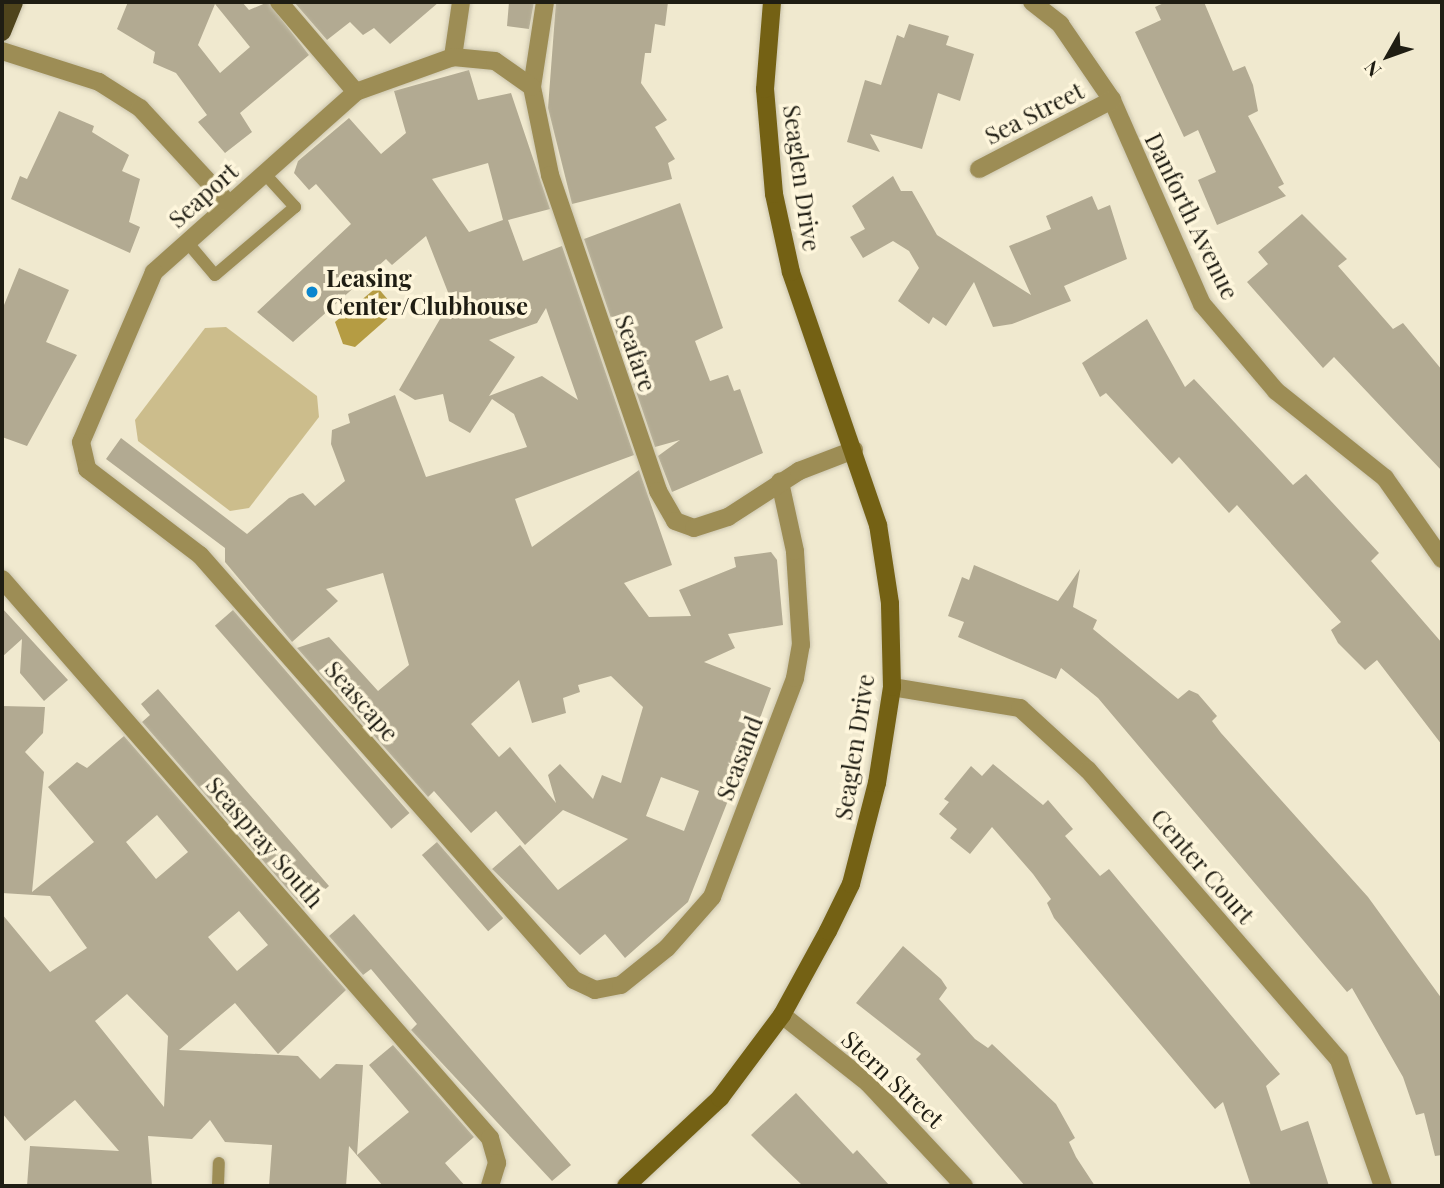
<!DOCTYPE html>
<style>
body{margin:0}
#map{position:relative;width:1444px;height:1188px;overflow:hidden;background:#f0e9cf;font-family:"Playfair Display",serif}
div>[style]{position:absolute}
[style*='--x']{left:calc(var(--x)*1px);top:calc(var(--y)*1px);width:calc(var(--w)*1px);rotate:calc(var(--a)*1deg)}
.green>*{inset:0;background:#ccbd8c}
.water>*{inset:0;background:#b59c43}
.building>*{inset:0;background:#b2aa92;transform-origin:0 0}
.roads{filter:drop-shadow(0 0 2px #cac4ad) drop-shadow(0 0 2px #cac4ad)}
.lane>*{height:12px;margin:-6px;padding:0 6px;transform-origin:6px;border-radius:6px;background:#9d8d55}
.street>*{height:18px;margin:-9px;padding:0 9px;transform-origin:9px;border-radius:9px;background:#9d8d55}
.secondary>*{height:18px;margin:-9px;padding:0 9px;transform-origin:9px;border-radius:9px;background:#746114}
.primary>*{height:18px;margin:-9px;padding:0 9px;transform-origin:9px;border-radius:9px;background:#4f441c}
.dots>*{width:19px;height:19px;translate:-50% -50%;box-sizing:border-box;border:4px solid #fef6dc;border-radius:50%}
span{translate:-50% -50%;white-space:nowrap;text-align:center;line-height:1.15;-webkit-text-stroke:7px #fef6dc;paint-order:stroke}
.street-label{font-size:24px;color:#1f1d13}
.poi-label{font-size:24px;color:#1f1d13;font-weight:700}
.left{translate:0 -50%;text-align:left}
.frame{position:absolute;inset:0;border:4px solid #1f1d13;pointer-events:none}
.north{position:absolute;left:1353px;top:21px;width:70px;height:70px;-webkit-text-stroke:5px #fef6dc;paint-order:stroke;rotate:230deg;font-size:19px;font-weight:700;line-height:28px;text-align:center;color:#1f1d13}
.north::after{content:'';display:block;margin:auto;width:24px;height:32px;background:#1f1d13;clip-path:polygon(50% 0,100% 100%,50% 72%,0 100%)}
</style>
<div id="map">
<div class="green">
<i style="clip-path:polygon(226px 327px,317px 396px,319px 417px,249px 508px,230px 511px,138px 441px,135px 420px,205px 328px)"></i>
</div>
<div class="water">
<i style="clip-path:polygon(377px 287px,397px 310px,355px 347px,343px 344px,335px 322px)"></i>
</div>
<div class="building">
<i style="clip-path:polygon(evenodd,128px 2px,242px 2px,249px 10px,268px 2px,309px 55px,240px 113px,252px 132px,225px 153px,198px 122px,207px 115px,176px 73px,153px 63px,155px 52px,117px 29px,128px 2px,215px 4px,250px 47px,220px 73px,198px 45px,215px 4px)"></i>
<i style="clip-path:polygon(294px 2px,439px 2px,390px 44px,374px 28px,363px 35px,350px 22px,327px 40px)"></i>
<i style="clip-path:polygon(509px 2px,534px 2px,529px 29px,507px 26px)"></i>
<i style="clip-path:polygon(556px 2px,668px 2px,665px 26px,655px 24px,651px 53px,645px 53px,641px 83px,667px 120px,655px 127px,675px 159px,668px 163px,672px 179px,572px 204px,548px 108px)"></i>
<i style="clip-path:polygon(1166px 2px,1204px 2px,1233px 71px,1245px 66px,1253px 85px,1258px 111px,1248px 116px,1284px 184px,1278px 187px,1286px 196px,1217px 225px,1198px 180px,1216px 172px,1198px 130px,1184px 137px,1135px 32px,1161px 20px,1155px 7px)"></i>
<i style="clip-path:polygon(909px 24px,949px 36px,946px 45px,974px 54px,960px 101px,938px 93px,922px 149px,870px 134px,880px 152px,847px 142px,865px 80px,881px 85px,897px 35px,904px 38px)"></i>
<i style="clip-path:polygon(evenodd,469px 70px,478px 100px,511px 93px,550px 209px,508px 220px,523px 261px,562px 246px,634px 455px,515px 499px,532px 547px,639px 470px,672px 565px,624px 583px,649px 617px,691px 616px,679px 590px,736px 567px,734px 557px,771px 552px,777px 560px,783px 625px,728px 634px,735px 648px,704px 662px,771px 688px,755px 732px,688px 902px,625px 958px,605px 934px,580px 955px,492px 869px,520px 845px,558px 890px,628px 839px,563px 810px,525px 845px,496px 811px,471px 833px,434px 791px,428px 797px,297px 648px,329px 637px,378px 691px,409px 665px,383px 573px,326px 589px,338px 601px,292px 642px,225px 562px,225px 548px,106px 459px,121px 438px,247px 534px,289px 498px,303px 493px,315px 506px,345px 481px,331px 444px,332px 430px,350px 423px,348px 414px,395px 395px,426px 477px,527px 447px,514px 414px,492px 399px,470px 433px,449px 421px,443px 394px,415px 400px,399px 390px,451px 300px,426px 236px,392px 265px,386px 259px,293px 342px,257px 312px,351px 224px,316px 184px,309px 190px,294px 173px,298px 161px,349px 118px,381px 154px,406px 133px,394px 91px,469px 70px,488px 163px,503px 220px,469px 232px,432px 179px,488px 163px,469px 70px,546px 308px,578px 400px,542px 376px,489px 396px,515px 357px,489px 340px,537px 323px,546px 308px,469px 70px,611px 676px,643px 707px,621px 783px,602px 775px,593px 799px,560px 764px,548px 775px,556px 803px,510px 747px,499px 757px,471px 724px,519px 680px,532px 723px,566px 713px,563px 698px,580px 692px,578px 685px,611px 676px,469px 70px,661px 777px,699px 791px,684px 831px,646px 816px,661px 777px)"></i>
<i style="clip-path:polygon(59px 111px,94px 126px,92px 132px,129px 155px,122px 171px,140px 179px,129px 222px,140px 227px,130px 253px,11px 199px,20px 176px,27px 179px)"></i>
<i style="clip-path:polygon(893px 176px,901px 191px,912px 191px,937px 235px,1031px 295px,1009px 246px,1051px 229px,1046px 216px,1092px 196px,1098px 210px,1110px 205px,1127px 259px,1064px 286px,1071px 301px,1012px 324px,993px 327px,974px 282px,946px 326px,933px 317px,929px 324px,898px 301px,919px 268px,909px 251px,893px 241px,863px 258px,850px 237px,865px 229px,852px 206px)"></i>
<i style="clip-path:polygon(680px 203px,723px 328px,695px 341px,710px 381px,728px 375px,734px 391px,740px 389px,763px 453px,672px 492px,658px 456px,680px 440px,655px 447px,584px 239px)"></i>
<i style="clip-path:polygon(1302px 214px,1347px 259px,1338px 266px,1393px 329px,1403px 323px,1442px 370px,1442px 471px,1334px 357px,1323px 368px,1247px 282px,1268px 264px,1258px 252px)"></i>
<i style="clip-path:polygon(19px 268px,69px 290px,46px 342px,77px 355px,27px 446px,2px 437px,2px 310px)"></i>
<i style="clip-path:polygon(1147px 319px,1185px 387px,1194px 379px,1293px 485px,1306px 474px,1379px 553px,1371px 561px,1442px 643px,1442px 745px,1377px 660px,1365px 670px,1338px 643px,1331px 630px,1341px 622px,1237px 505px,1229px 513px,1179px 457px,1172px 464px,1106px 393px,1100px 397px,1082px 363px)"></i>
<i style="clip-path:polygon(974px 565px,1058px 601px,1080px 569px,1073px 607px,1097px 620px,1093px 629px,1178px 699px,1189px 690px,1198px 694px,1217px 716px,1212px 721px,1221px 733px,1368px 897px,1442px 999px,1442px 1155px,1435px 1156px,1424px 1113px,1416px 1115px,1403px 1077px,1352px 988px,1347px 992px,1098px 698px,1061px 668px,1056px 679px,958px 637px,964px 622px,948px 616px,962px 577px,969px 580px)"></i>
<i style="clip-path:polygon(2px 608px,68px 680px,44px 701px,20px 673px,22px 639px,2px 657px)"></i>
<i style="left:233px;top:610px;width:269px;height:24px;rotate:49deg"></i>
<i style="clip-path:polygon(158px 689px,329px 886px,304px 908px,142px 722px,150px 715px,141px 704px)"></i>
<i style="clip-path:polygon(evenodd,2px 706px,45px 707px,43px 733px,25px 752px,44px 772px,32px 892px,94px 842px,48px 787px,77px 762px,87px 768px,124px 736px,346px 990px,278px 1054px,235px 1003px,179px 1050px,298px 1056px,320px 1079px,336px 1064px,363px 1065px,357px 1155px,409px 1112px,369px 1065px,393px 1045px,474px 1137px,445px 1163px,465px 1186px,383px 1186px,349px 1146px,346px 1186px,269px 1186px,272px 1145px,225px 1142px,210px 1120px,192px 1139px,148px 1136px,152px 1186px,27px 1186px,30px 1146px,119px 1151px,75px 1100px,25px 1141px,2px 1113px,2px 914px,50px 972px,87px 948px,50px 896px,2px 893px,2px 706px,157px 815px,188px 852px,156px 879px,126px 842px,157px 815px,2px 706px,239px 911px,268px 945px,237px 971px,208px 937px,239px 911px,2px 706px,127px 994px,168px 1036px,164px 1107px,95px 1021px,127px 994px)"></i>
<i style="clip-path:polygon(993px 764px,1043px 805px,1048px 800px,1073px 829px,1065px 836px,1100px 876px,1109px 869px,1280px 1074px,1266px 1086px,1281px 1131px,1308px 1121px,1329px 1186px,1251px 1186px,1223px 1102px,1215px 1109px,1054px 918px,1047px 903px,1051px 899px,1033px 874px,992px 827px,970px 854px,950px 838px,957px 829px,939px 814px,949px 802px,944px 799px,971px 766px,982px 776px)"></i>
<i style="left:437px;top:842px;width:101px;height:20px;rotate:49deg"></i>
<i style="clip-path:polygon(354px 914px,571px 1165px,552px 1181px,411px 1030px,417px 1024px,371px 969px,363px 975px,329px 936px)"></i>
<i style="clip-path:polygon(903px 946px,941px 979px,947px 988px,939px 999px,975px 1039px,988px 1048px,992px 1044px,1056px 1104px,1075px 1138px,1069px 1142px,1076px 1157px,1095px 1186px,1025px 1186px,916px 1059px,921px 1054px,856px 1003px)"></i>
<i style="clip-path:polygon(796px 1093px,853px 1154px,857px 1150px,890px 1186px,803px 1186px,774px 1158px,751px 1135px)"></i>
</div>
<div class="roads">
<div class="lane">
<i style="--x:187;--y:242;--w:43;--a:49.7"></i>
<i style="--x:215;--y:275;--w:105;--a:-40.4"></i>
<i style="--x:295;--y:207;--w:46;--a:-132.4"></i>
<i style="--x:218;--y:1186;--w:23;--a:-88"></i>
</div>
<div class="street">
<i style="--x:279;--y:2;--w:118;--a:49.5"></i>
<i style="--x:461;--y:2;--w:56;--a:98.3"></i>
<i style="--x:453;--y:57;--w:103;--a:160.2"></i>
<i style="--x:356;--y:92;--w:271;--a:138.3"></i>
<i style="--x:154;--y:272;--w:185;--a:113.2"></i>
<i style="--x:81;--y:442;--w:28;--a:77"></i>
<i style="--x:87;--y:469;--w:142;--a:37.3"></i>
<i style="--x:200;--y:555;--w:566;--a:48.65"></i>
<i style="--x:574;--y:980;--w:23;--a:25"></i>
<i style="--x:595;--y:990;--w:26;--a:-11"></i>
<i style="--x:621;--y:985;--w:59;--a:-38.8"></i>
<i style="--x:667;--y:948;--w:68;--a:-48.6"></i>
<i style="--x:712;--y:897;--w:234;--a:-69.2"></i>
<i style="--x:795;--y:678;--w:34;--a:-80"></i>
<i style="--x:801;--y:645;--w:94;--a:-93.7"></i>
<i style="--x:795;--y:551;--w:71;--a:-102.3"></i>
<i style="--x:545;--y:2;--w:86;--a:98.7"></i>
<i style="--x:532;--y:87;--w:90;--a:78.4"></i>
<i style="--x:550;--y:175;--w:334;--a:71.1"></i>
<i style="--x:658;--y:491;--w:34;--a:60"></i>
<i style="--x:675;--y:521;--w:20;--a:20"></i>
<i style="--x:694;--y:528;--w:36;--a:-18"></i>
<i style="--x:728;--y:517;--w:85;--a:-32.9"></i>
<i style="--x:799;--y:471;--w:59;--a:-20.9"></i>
<i style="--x:1032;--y:2;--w:36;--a:38"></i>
<i style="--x:1060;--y:24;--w:92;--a:55.6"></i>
<i style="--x:1112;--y:100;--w:223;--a:66.2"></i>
<i style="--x:1202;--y:304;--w:114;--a:49.6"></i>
<i style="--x:1276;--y:391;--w:139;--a:38.6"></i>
<i style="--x:1385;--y:478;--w:99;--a:54.9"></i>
<i style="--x:2;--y:51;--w:102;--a:17.7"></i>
<i style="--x:99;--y:82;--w:49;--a:32.4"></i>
<i style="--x:140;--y:108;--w:131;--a:47.2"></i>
<i style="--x:453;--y:57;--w:42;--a:5.4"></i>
<i style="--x:495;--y:61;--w:45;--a:35.1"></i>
<i style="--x:979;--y:169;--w:150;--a:-27.4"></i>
<i style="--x:2;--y:579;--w:742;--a:48.88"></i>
<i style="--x:490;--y:1138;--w:26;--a:74"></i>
<i style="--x:497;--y:1163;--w:24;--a:107"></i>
<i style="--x:892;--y:687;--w:130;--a:9.3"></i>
<i style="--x:1020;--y:708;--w:92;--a:42.4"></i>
<i style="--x:1088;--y:770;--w:384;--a:49.1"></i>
<i style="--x:1339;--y:1060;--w:133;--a:70.8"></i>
<i style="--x:782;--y:1015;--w:110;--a:38.3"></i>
<i style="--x:868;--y:1083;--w:141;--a:47"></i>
</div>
<div class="secondary">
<i style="--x:626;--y:1186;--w:129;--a:-43.1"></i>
<i style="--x:720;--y:1098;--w:104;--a:-53.2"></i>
<i style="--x:782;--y:1015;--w:96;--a:-61.3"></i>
<i style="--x:828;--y:931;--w:52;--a:-63.9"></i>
<i style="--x:851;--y:884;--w:104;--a:-75.6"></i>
<i style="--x:877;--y:783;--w:97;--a:-81.1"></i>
<i style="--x:892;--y:687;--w:84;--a:-91.4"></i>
<i style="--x:890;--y:603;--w:79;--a:-98.7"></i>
<i style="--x:878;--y:525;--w:268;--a:-109"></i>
<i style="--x:791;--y:272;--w:80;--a:-102.3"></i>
<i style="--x:774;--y:194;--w:105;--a:-94.9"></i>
<i style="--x:765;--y:89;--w:87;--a:-85.4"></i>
</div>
<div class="primary">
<i style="--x:2;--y:32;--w:32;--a:-68"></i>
</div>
</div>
<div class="dots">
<i style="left:312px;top:292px;background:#0a86ce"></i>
</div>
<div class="street-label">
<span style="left:1034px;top:113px;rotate:-27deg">Sea Street</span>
<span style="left:802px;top:178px;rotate:82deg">Seaglen Drive</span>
<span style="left:203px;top:195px;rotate:-42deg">Seaport</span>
<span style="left:1192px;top:216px;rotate:64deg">Danforth Avenue</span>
<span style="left:636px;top:353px;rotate:71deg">Seafare</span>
<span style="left:362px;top:701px;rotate:49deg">Seascape</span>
<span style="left:854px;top:747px;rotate:-81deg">Seaglen Drive</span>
<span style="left:739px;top:758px;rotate:-69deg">Seasand</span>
<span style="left:265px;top:842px;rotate:49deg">Seaspray South</span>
<span style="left:1203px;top:866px;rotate:49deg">Center Court</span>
<span style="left:893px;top:1079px;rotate:43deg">Stern Street</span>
</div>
<div class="poi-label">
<span class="left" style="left:326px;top:292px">Leasing<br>Center/Clubhouse</span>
</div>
<div class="frame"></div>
<div class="north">N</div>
</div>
